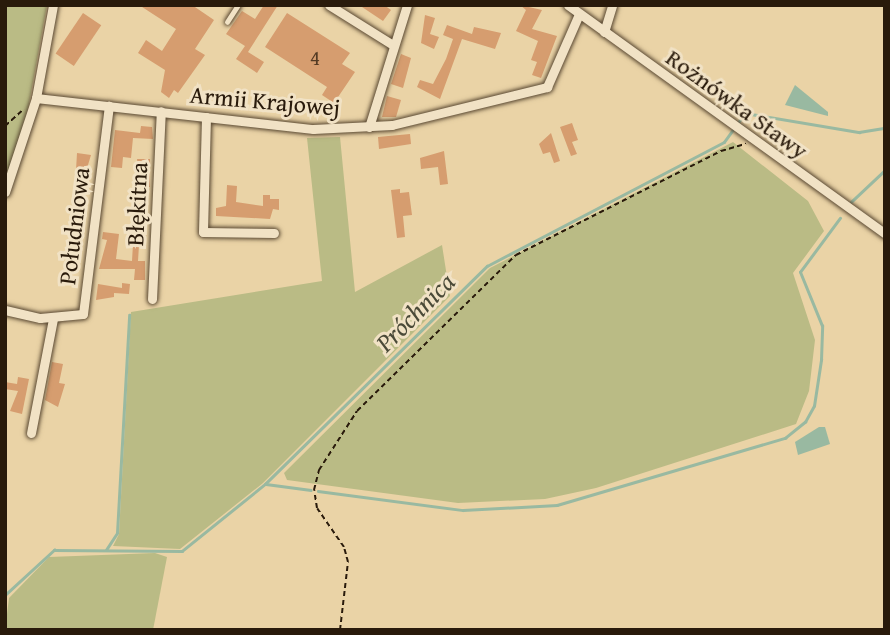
<!DOCTYPE html>
<meta charset="utf-8">
<style>
body{margin:0}
#map{position:relative;width:890px;height:635px;overflow:hidden;background:#ead3a6;font-family:"Gentium Book Plus",serif}
div>[style]{position:absolute}
[style*='--x']{left:calc(var(--x)*1px);top:calc(var(--y)*1px);width:calc(var(--w)*1px);rotate:calc(var(--a)*1deg)}
.green>*{inset:0;background:#babb85}
.water>*{inset:0;background:#99b9a1}
.stream>*{height:2.5px;margin:-1.25px;padding:0 1.25px;transform-origin:1.25px;border-radius:1.25px;background:#99b9a1}
.building>*{inset:0;background:#d69d6f;transform-origin:0 0}
.path>*{height:2px;margin-top:-1px;transform-origin:0;background:repeating-linear-gradient(90deg,#291a0b 0 5px,transparent 0 8.5px)}
.roads{filter:drop-shadow(0 0 2px #594832) drop-shadow(0 0 2px #594832)}
.service>*{height:4.5px;margin:-2.25px;padding:0 2.25px;transform-origin:2.25px;border-radius:2.25px;background:#f1e2c5}
.minor>*{height:9px;margin:-4.5px;padding:0 4.5px;transform-origin:4.5px;border-radius:4.5px;background:#f1e2c5}
span{translate:-50% -50%;white-space:nowrap;text-align:center;line-height:1.15;-webkit-text-stroke:6px #f1e2c5;paint-order:stroke}
.number-label{font-size:21px;color:#543b24}
.number-label span{-webkit-text-stroke-width:0}
.street-label{font-size:24px;color:#291a0b}
.water-label{font-size:26px;color:#4b4a38;font-style:italic}
.frame{position:absolute;inset:0;border:7px solid #291a0b;pointer-events:none}
</style>
<div id="map">
<div class="green">
<i style="clip-path:polygon(5px 5px,47px 5px,28px 109px,5px 181px)"></i>
<i style="clip-path:polygon(340px 137px,355px 292px,442px 245px,450px 296px,263px 483px,180px 549px,113px 546px,119px 534px,131px 312px,322px 281px,307px 138px)"></i>
<i style="clip-path:polygon(733px 142px,808px 201px,824px 231px,793px 273px,815px 340px,809px 391px,796px 424px,596px 488px,545px 499px,458px 503px,287px 480px,284px 473px,490px 268px)"></i>
<i style="clip-path:polygon(155px 553px,167px 557px,153px 630px,5px 630px,9px 598px,49px 557px)"></i>
</div>
<div class="water">
<i style="clip-path:polygon(795px 85px,828px 112px,828px 116px,785px 105px)"></i>
<i style="clip-path:polygon(819px 427px,825px 427px,830px 444px,798px 455px,795px 442px)"></i>
</div>
<div class="stream">
<i style="--x:851;--y:202;--w:47;--a:-43.3"></i>
<i style="--x:266;--y:484;--w:45;--a:7.6"></i>
<i style="--x:318;--y:491;--w:146;--a:7.5"></i>
<i style="--x:463;--y:510;--w:94;--a:-3"></i>
<i style="--x:557;--y:505;--w:238;--a:-16.4"></i>
<i style="--x:785;--y:438;--w:26;--a:-39"></i>
<i style="--x:805;--y:422;--w:18;--a:-61"></i>
<i style="--x:814;--y:406;--w:47;--a:-81.3"></i>
<i style="--x:821;--y:360;--w:34;--a:-88"></i>
<i style="--x:822;--y:326;--w:58;--a:-112.2"></i>
<i style="--x:800;--y:272;--w:67;--a:-53.5"></i>
<i style="--x:106;--y:550;--w:20;--a:-57"></i>
<i style="--x:117;--y:533;--w:218;--a:-86.8"></i>
<i style="--x:5;--y:595;--w:67;--a:-42.6"></i>
<i style="--x:54;--y:550;--w:128;--a:0.4"></i>
<i style="--x:182;--y:551;--w:107;--a:-38.9"></i>
<i style="--x:265;--y:484;--w:311;--a:-44.5"></i>
<i style="--x:487;--y:266;--w:267;--a:-27.6"></i>
<i style="--x:724;--y:142;--w:36;--a:-54"></i>
<i style="--x:745;--y:113;--w:116;--a:9.5"></i>
<i style="--x:859;--y:132;--w:26;--a:-9"></i>
</div>
<div class="building">
<i style="clip-path:polygon(139px 5px,192px 5px,214px 20px,195px 49px,205px 55px,178px 93px,174px 90px,169px 98px,161px 92px,165px 70px,138px 53px,146px 40px,162px 51px,176px 29px)"></i>
<i style="clip-path:polygon(264px 5px,278px 5px,248px 52px,264px 62px,257px 73px,236px 59px,245px 46px,226px 34px,242px 11px,255px 19px)"></i>
<i style="clip-path:polygon(359px 5px,384px 5px,391px 10px,383px 21px)"></i>
<i style="clip-path:polygon(520px 5px,542px 10px,532px 29px,557px 36px,541px 78px,532px 75px,537px 62px,531px 60px,538px 41px,516px 31px,526px 10px)"></i>
<i style="left:83px;top:13px;width:22px;height:49px;rotate:34deg"></i>
<i style="clip-path:polygon(287px 13px,350px 53px,342px 64px,355px 72px,334px 103px,322px 95px,327px 87px,265px 47px)"></i>
<i style="clip-path:polygon(425px 15px,435px 18px,430px 34px,439px 37px,434px 49px,421px 43px)"></i>
<i style="clip-path:polygon(447px 25px,472px 34px,474px 27px,501px 33px,495px 49px,462px 39px,440px 99px,417px 87px,420px 80px,433px 84px,446px 59px,453px 39px,443px 35px)"></i>
<i style="clip-path:polygon(401px 54px,411px 58px,403px 88px,391px 84px)"></i>
<i style="clip-path:polygon(387px 96px,401px 100px,396px 117px,382px 117px)"></i>
<i style="clip-path:polygon(572px 123px,578px 140px,572px 142px,577px 154px,571px 156px,560px 127px)"></i>
<i style="clip-path:polygon(141px 126px,152px 127px,153px 139px,133px 138px,131px 158px,123px 157px,122px 168px,111px 167px,115px 130px,140px 133px)"></i>
<i style="clip-path:polygon(551px 133px,560px 161px,554px 163px,550px 152px,543px 154px,539px 144px)"></i>
<i style="clip-path:polygon(410px 134px,411px 144px,379px 149px,378px 137px)"></i>
<i style="clip-path:polygon(444px 151px,448px 184px,440px 185px,438px 167px,421px 169px,420px 158px)"></i>
<i style="clip-path:polygon(77px 153px,91px 155px,85px 175px,90px 176px,88px 189px,75px 187px)"></i>
<i style="clip-path:polygon(137px 159px,150px 159px,150px 187px,140px 187px)"></i>
<i style="clip-path:polygon(227px 185px,237px 186px,236px 202px,263px 206px,263px 195px,270px 195px,270px 199px,279px 199px,279px 210px,273px 209px,270px 219px,216px 216px,216px 208px,226px 206px)"></i>
<i style="clip-path:polygon(400px 189px,400px 193px,409px 192px,412px 215px,403px 216px,405px 237px,397px 238px,391px 190px)"></i>
<i style="clip-path:polygon(103px 232px,119px 234px,116px 259px,132px 261px,133px 244px,139px 245px,138px 261px,145px 261px,145px 280px,134px 280px,135px 269px,99px 269px,107px 240px,102px 239px)"></i>
<i style="clip-path:polygon(122px 283px,130px 284px,129px 294px,114px 293px,114px 297px,96px 300px,98px 284px,122px 288px)"></i>
<i style="clip-path:polygon(52px 362px,63px 364px,59px 383px,65px 384px,58px 407px,45px 400px)"></i>
<i style="clip-path:polygon(18px 377px,29px 379px,22px 414px,10px 411px,18px 391px,5px 389px,5px 382px,17px 384px)"></i>
</div>
<div class="path">
<i style="--x:5;--y:126;--w:25;--a:-42"></i>
<i style="--x:340;--y:630;--w:68;--a:-83.3"></i>
<i style="--x:348;--y:562;--w:16;--a:-105"></i>
<i style="--x:344;--y:547;--w:47;--a:-124.7"></i>
<i style="--x:317;--y:508;--w:18;--a:-99"></i>
<i style="--x:314;--y:490;--w:21;--a:-76"></i>
<i style="--x:319;--y:470;--w:70;--a:-57.2"></i>
<i style="--x:357;--y:411;--w:223;--a:-44.5"></i>
<i style="--x:516;--y:255;--w:230;--a:-26.9"></i>
<i style="--x:721;--y:151;--w:26;--a:-16"></i>
</div>
<div class="roads">
<div class="service">
<i style="--x:227;--y:22;--w:20;--a:-57"></i>
</div>
<div class="minor">
<i style="--x:329;--y:5;--w:75;--a:32"></i>
<i style="--x:568;--y:5;--w:391;--a:35.8"></i>
<i style="--x:604;--y:32;--w:28;--a:-73"></i>
<i style="--x:36;--y:98;--w:95;--a:-79.6"></i>
<i style="--x:206;--y:117;--w:115;--a:91.5"></i>
<i style="--x:203;--y:232;--w:71;--a:0.8"></i>
<i style="--x:369;--y:127;--w:128;--a:-72.7"></i>
<i style="--x:5;--y:192;--w:99;--a:-71.7"></i>
<i style="--x:36;--y:98;--w:279;--a:6.4"></i>
<i style="--x:313;--y:129;--w:79;--a:-2.9"></i>
<i style="--x:392;--y:125;--w:160;--a:-13.8"></i>
<i style="--x:547;--y:87;--w:80;--a:-66.3"></i>
<i style="--x:152;--y:299;--w:188;--a:-87.3"></i>
<i style="--x:5;--y:310;--w:36;--a:13"></i>
<i style="--x:40;--y:318;--w:43;--a:-5.3"></i>
<i style="--x:83;--y:314;--w:210;--a:-82.9"></i>
<i style="--x:31;--y:433;--w:116;--a:-79.1"></i>
</div>
</div>
<div class="number-label">
<span style="left:315px;top:58px">4</span>
</div>
<div class="street-label">
<span style="left:265px;top:101px;rotate:5deg">Armii Krajowej</span>
<span style="left:737px;top:104px;rotate:36deg">Rożnówka Stawy</span>
<span style="left:137px;top:204px;rotate:-87deg">Błękitna</span>
<span style="left:74px;top:226px;rotate:-83deg">Południowa</span>
</div>
<div class="water-label">
<span style="left:415px;top:312px;rotate:-45deg">Próchnica</span>
</div>
<div class="frame"></div>
</div>
